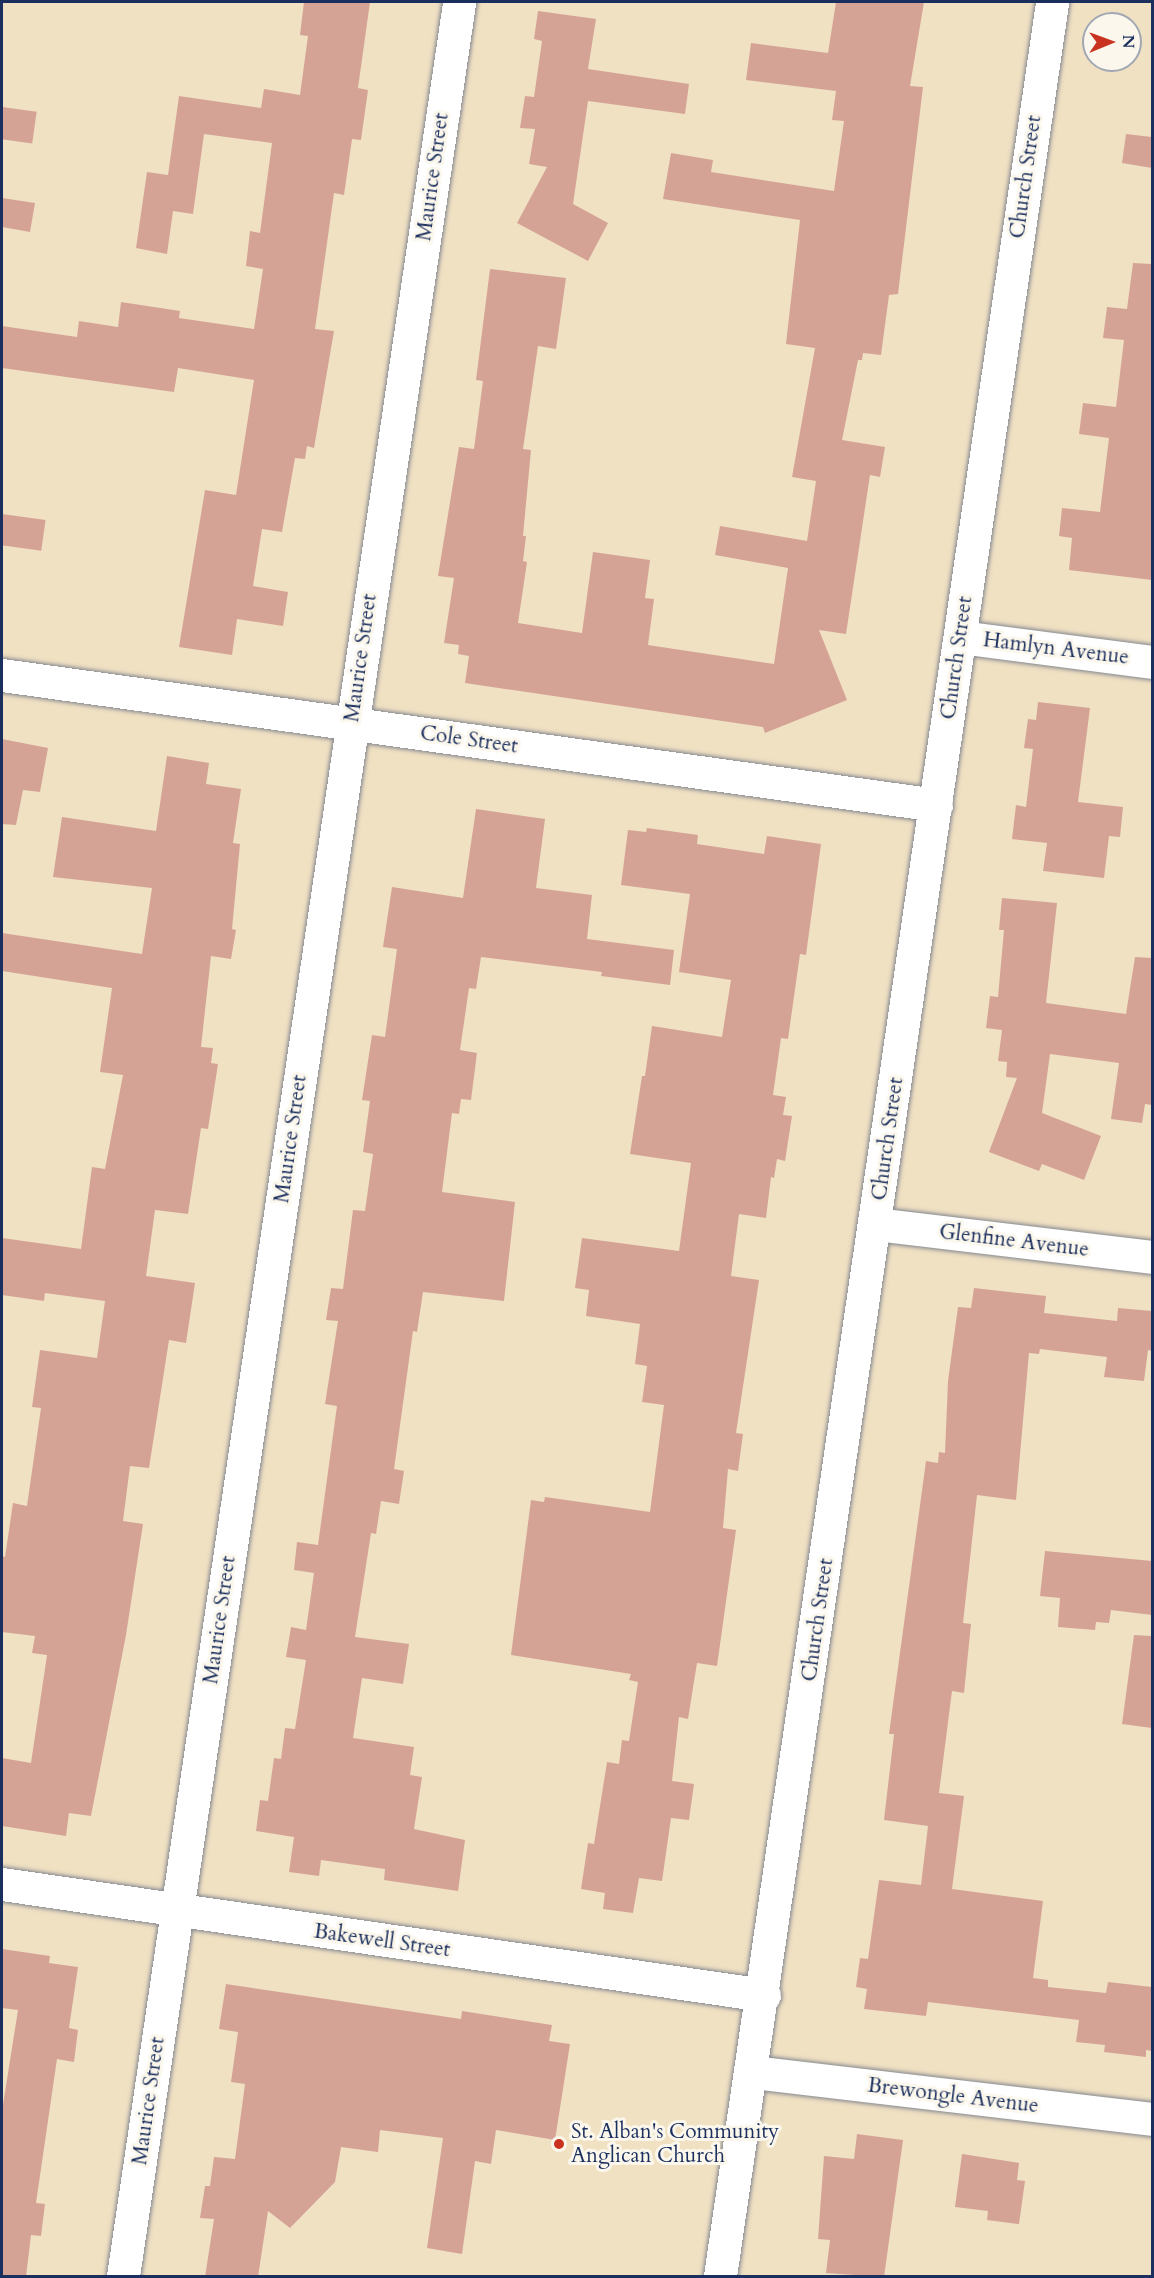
<!DOCTYPE html>
<style>
body{margin:0}
#map{position:relative;width:1154px;height:2278px;overflow:hidden;background:#f0e1c3;font-family:Cardo,serif}
div>[style]{position:absolute}
[style*='--x']{left:calc(var(--x)*1px);top:calc(var(--y)*1px);width:calc(var(--w)*1px);rotate:calc(var(--a)*1deg)}
.building>*{inset:0;background:#d5a395;transform-origin:0 0}
.roads{filter:drop-shadow(0 0 2px #868890) drop-shadow(0 0 2px #868890)}
.street>*{height:33px;margin:-16.5px;padding:0 16.5px;transform-origin:16.5px;border-radius:16.5px;background:#fff}
.secondary>*{height:33px;margin:-16.5px;padding:0 16.5px;transform-origin:16.5px;border-radius:16.5px;background:#fff}
.dots>*{width:16px;height:16px;translate:-50% -50%;box-sizing:border-box;border:3px solid #fbf7ec;border-radius:50%}
span{translate:-50% -50%;white-space:nowrap;text-align:center;line-height:1.15;-webkit-text-stroke:6px #fbf7ec;paint-order:stroke}
.street-label{font-size:21px;color:#1b2f5e}
.poi-label{font-size:21px;color:#1b2f5e}
.left{translate:0 -50%;text-align:left}
.frame{position:absolute;inset:0;border:3px solid #1b2f5e;pointer-events:none}
.north{position:absolute;left:1082px;top:12px;width:60px;height:60px;box-sizing:border-box;background:#fbf7ec;border:2px solid #a1a7b3;border-radius:50%;rotate:89deg;font-size:16px;font-weight:700;line-height:24px;text-align:center;color:#1b2f5e}
.north::after{content:'';display:block;margin:auto;width:21px;height:27px;background:#c8321e;clip-path:polygon(50% 0,100% 100%,50% 72%,0 100%)}
</style>
<div id="map">
<div class="building">
<i style="clip-path:polygon(304px 2px,370px 2px,358px 88px,368px 90px,361px 140px,352px 139px,344px 195px,334px 193px,315px 329px,334px 331px,314px 448px,307px 446px,305px 459px,295px 458px,282px 532px,262px 529px,253px 586px,288px 592px,283px 626px,237px 619px,232px 655px,179px 647px,205px 490px,236px 495px,254px 380px,178px 368px,174px 392px,2px 368px,2px 326px,77px 337px,79px 321px,118px 327px,121px 302px,180px 311px,179px 318px,254px 329px,263px 269px,246px 266px,250px 231px,260px 233px,272px 143px,204px 134px,193px 214px,173px 211px,167px 254px,136px 248px,147px 172px,168px 175px,179px 96px,261px 108px,264px 89px,300px 95px,308px 36px,300px 35px)"></i>
<i style="clip-path:polygon(836px 2px,924px 2px,910px 86px,923px 87px,898px 294px,889px 295px,881px 355px,863px 353px,862px 360px,858px 360px,842px 440px,885px 447px,880px 477px,870px 475px,846px 634px,819px 630px,847px 700px,765px 733px,763px 727px,465px 683px,469px 656px,458px 654px,459px 645px,444px 643px,454px 578px,438px 576px,459px 447px,474px 449px,483px 381px,476px 380px,490px 269px,566px 278px,556px 349px,538px 346px,523px 449px,531px 450px,523px 536px,526px 536px,523px 561px,527px 562px,518px 623px,582px 633px,593px 552px,650px 560px,645px 598px,654px 599px,648px 645px,774px 664px,788px 568px,715px 555px,720px 526px,807px 541px,816px 481px,792px 477px,815px 348px,786px 344px,800px 220px,663px 199px,671px 153px,713px 160px,711px 172px,834px 191px,844px 121px,832px 120px,836px 91px,746px 80px,751px 43px,828px 53px)"></i>
<i style="clip-path:polygon(538px 11px,596px 19px,588px 69px,689px 84px,685px 114px,588px 101px,573px 204px,608px 223px,588px 261px,517px 223px,547px 167px,529px 164px,535px 129px,520px 128px,525px 96px,534px 97px,542px 41px,534px 39px)"></i>
<i style="left:2px;top:107px;width:35px;height:32px;rotate:8deg"></i>
<i style="clip-path:polygon(1126px 134px,1152px 137px,1152px 168px,1122px 163px)"></i>
<i style="clip-path:polygon(2px 198px,35px 203px,30px 232px,2px 227px)"></i>
<i style="clip-path:polygon(1133px 263px,1152px 264px,1152px 580px,1069px 570px,1072px 538px,1059px 536px,1062px 508px,1100px 512px,1109px 438px,1079px 434px,1083px 403px,1116px 407px,1124px 340px,1103px 338px,1107px 307px,1127px 309px)"></i>
<i style="left:2px;top:514px;width:44px;height:31px;rotate:8deg"></i>
<i style="clip-path:polygon(1038px 702px,1090px 708px,1078px 802px,1123px 807px,1120px 837px,1109px 836px,1104px 878px,1043px 871px,1047px 843px,1012px 839px,1016px 805px,1026px 807px,1033px 749px,1024px 748px,1028px 719px,1036px 720px)"></i>
<i style="clip-path:polygon(2px 739px,48px 748px,40px 792px,23px 790px,16px 825px,2px 824px)"></i>
<i style="clip-path:polygon(167px 756px,209px 763px,206px 784px,241px 789px,233px 843px,240px 844px,232px 929px,236px 930px,231px 959px,211px 956px,201px 1047px,213px 1048px,211px 1063px,218px 1064px,208px 1129px,201px 1128px,188px 1214px,155px 1210px,146px 1276px,195px 1283px,186px 1343px,169px 1340px,149px 1468px,130px 1466px,123px 1521px,143px 1524px,126px 1635px,91px 1816px,69px 1813px,66px 1836px,2px 1826px,2px 1758px,31px 1763px,47px 1655px,32px 1653px,35px 1636px,2px 1632px,2px 1556px,5px 1557px,13px 1503px,27px 1506px,41px 1408px,32px 1407px,40px 1350px,97px 1358px,105px 1301px,45px 1293px,44px 1301px,2px 1295px,2px 1238px,81px 1249px,92px 1167px,105px 1169px,123px 1075px,100px 1072px,112px 988px,2px 971px,2px 933px,142px 954px,152px 888px,53px 877px,62px 817px,156px 831px)"></i>
<i style="clip-path:polygon(476px 809px,545px 819px,536px 888px,592px 895px,587px 939px,674px 950px,670px 985px,601px 976px,602px 972px,481px 957px,476px 989px,469px 988px,460px 1050px,477px 1053px,471px 1100px,461px 1099px,459px 1114px,452px 1113px,442px 1192px,515px 1202px,504px 1301px,423px 1292px,417px 1332px,413px 1331px,394px 1469px,404px 1471px,399px 1504px,381px 1501px,376px 1534px,371px 1533px,355px 1637px,409px 1644px,403px 1684px,362px 1678px,353px 1738px,414px 1747px,410px 1775px,422px 1777px,414px 1829px,465px 1840px,458px 1891px,384px 1880px,385px 1869px,321px 1860px,319px 1876px,289px 1872px,294px 1837px,256px 1831px,260px 1800px,268px 1801px,274px 1758px,281px 1759px,285px 1728px,295px 1729px,306px 1660px,286px 1657px,291px 1627px,306px 1630px,314px 1573px,294px 1570px,297px 1542px,318px 1545px,337px 1406px,325px 1404px,338px 1321px,326px 1320px,331px 1288px,343px 1289px,353px 1210px,365px 1211px,373px 1154px,363px 1152px,370px 1101px,362px 1100px,372px 1035px,385px 1037px,397px 949px,383px 947px,392px 887px,463px 898px)"></i>
<i style="clip-path:polygon(647px 828px,698px 835px,697px 844px,764px 854px,767px 836px,821px 844px,806px 955px,800px 954px,788px 1039px,781px 1038px,773px 1095px,786px 1097px,783px 1115px,792px 1116px,785px 1161px,777px 1159px,774px 1178px,771px 1177px,766px 1218px,739px 1214px,731px 1276px,759px 1280px,736px 1433px,743px 1434px,738px 1471px,728px 1469px,723px 1528px,736px 1530px,717px 1666px,697px 1663px,688px 1719px,679px 1717px,672px 1781px,694px 1784px,689px 1820px,671px 1818px,662px 1881px,639px 1878px,633px 1913px,603px 1909px,605px 1893px,581px 1889px,588px 1843px,594px 1844px,607px 1762px,619px 1764px,622px 1740px,629px 1741px,638px 1682px,629px 1680px,631px 1674px,511px 1655px,531px 1500px,544px 1502px,545px 1497px,650px 1512px,664px 1405px,642px 1402px,647px 1366px,635px 1364px,640px 1324px,586px 1316px,589px 1290px,575px 1288px,582px 1238px,679px 1251px,691px 1163px,630px 1154px,642px 1076px,645px 1076px,652px 1026px,722px 1037px,731px 980px,679px 972px,690px 894px,621px 885px,628px 830px,646px 832px)"></i>
<i style="clip-path:polygon(1002px 898px,1057px 903px,1046px 1003px,1126px 1014px,1135px 957px,1152px 958px,1152px 1105px,1145px 1104px,1142px 1123px,1111px 1119px,1119px 1063px,1050px 1054px,1042px 1113px,1101px 1136px,1084px 1180px,1042px 1164px,1039px 1171px,989px 1152px,1017px 1078px,1006px 1077px,1007px 1062px,998px 1061px,1002px 1030px,986px 1028px,990px 996px,998px 997px,1004px 930px,999px 930px)"></i>
<i style="clip-path:polygon(974px 1288px,1046px 1296px,1044px 1313px,1117px 1321px,1118px 1308px,1152px 1311px,1152px 1351px,1148px 1350px,1144px 1381px,1104px 1377px,1107px 1357px,1040px 1349px,1039px 1354px,1029px 1353px,1016px 1500px,977px 1495px,963px 1623px,971px 1624px,964px 1693px,952px 1691px,939px 1793px,964px 1796px,952px 1889px,1043px 1901px,1033px 1978px,1048px 1980px,1048px 1987px,1106px 1993px,1108px 1982px,1152px 1987px,1152px 2051px,1146px 2050px,1146px 2057px,1104px 2052px,1105px 2045px,1076px 2042px,1079px 2020px,928px 2002px,926px 2016px,864px 2009px,867px 1989px,856px 1987px,860px 1958px,868px 1959px,879px 1880px,921px 1885px,928px 1826px,884px 1820px,894px 1734px,889px 1734px,926px 1461px,938px 1463px,939px 1452px,945px 1453px,948px 1381px,958px 1307px,971px 1308px)"></i>
<i style="clip-path:polygon(1045px 1551px,1152px 1561px,1152px 1615px,1111px 1610px,1109px 1623px,1096px 1622px,1095px 1630px,1058px 1627px,1060px 1598px,1040px 1596px)"></i>
<i style="clip-path:polygon(1134px 1635px,1152px 1636px,1152px 1728px,1122px 1724px)"></i>
<i style="clip-path:polygon(2px 1949px,50px 1956px,49px 1963px,78px 1967px,69px 2028px,78px 2030px,74px 2062px,57px 2059px,36px 2203px,45px 2204px,41px 2236px,31px 2235px,26px 2277px,2px 2277px,2px 2111px,18px 2010px,2px 2008px)"></i>
<i style="clip-path:polygon(226px 1984px,461px 2019px,462px 2011px,552px 2025px,549px 2041px,570px 2044px,555px 2140px,496px 2130px,491px 2164px,475px 2161px,462px 2254px,427px 2248px,443px 2138px,380px 2130px,378px 2152px,341px 2147px,335px 2182px,290px 2228px,268px 2211px,258px 2277px,205px 2277px,214px 2219px,200px 2218px,205px 2186px,210px 2186px,214px 2157px,235px 2159px,245px 2084px,231px 2082px,238px 2032px,219px 2029px)"></i>
<i style="clip-path:polygon(857px 2134px,903px 2140px,884px 2277px,826px 2273px,830px 2240px,818px 2239px,824px 2156px,854px 2159px)"></i>
<i style="clip-path:polygon(962px 2154px,1019px 2163px,1017px 2180px,1025px 2181px,1019px 2224px,987px 2220px,988px 2211px,955px 2207px)"></i>
</div>
<div class="roads">
<div class="street">
<i style="--x:960;--y:637;--w:194;--a:7.4"></i>
<i style="--x:2;--y:675;--w:943;--a:7.92"></i>
<i style="--x:876;--y:1224;--w:278;--a:6.8"></i>
<i style="--x:2;--y:1884;--w:770;--a:8.29"></i>
<i style="--x:753;--y:2072;--w:402;--a:6.7"></i>
<i style="--x:123;--y:2276;--w:2299;--a:-81.59"></i>
</div>
<div class="secondary">
<i style="--x:720;--y:2276;--w:2298;--a:-81.69"></i>
</div>
</div>
<div class="dots">
<i style="left:559px;top:2144px;background:#c8321e"></i>
</div>
<div class="street-label">
<span style="left:433px;top:177px;rotate:-82deg">Maurice Street</span>
<span style="left:1026px;top:177px;rotate:-82deg">Church Street</span>
<span style="left:1056px;top:649px;rotate:7deg">Hamlyn Avenue</span>
<span style="left:361px;top:658px;rotate:-82deg">Maurice Street</span>
<span style="left:957px;top:658px;rotate:-82deg">Church Street</span>
<span style="left:469px;top:740px;rotate:8deg">Cole Street</span>
<span style="left:291px;top:1139px;rotate:-82deg">Maurice Street</span>
<span style="left:888px;top:1139px;rotate:-82deg">Church Street</span>
<span style="left:1014px;top:1241px;rotate:7deg">Glenfine Avenue</span>
<span style="left:220px;top:1620px;rotate:-82deg">Maurice Street</span>
<span style="left:818px;top:1620px;rotate:-82deg">Church Street</span>
<span style="left:382px;top:1941px;rotate:8deg">Bakewell Street</span>
<span style="left:953px;top:2096px;rotate:7deg">Brewongle Avenue</span>
<span style="left:149px;top:2101px;rotate:-82deg">Maurice Street</span>
</div>
<div class="poi-label">
<span class="left" style="left:571px;top:2144px">St. Alban's Community<br>Anglican Church</span>
</div>
<div class="frame"></div>
<div class="north">N</div>
</div>
